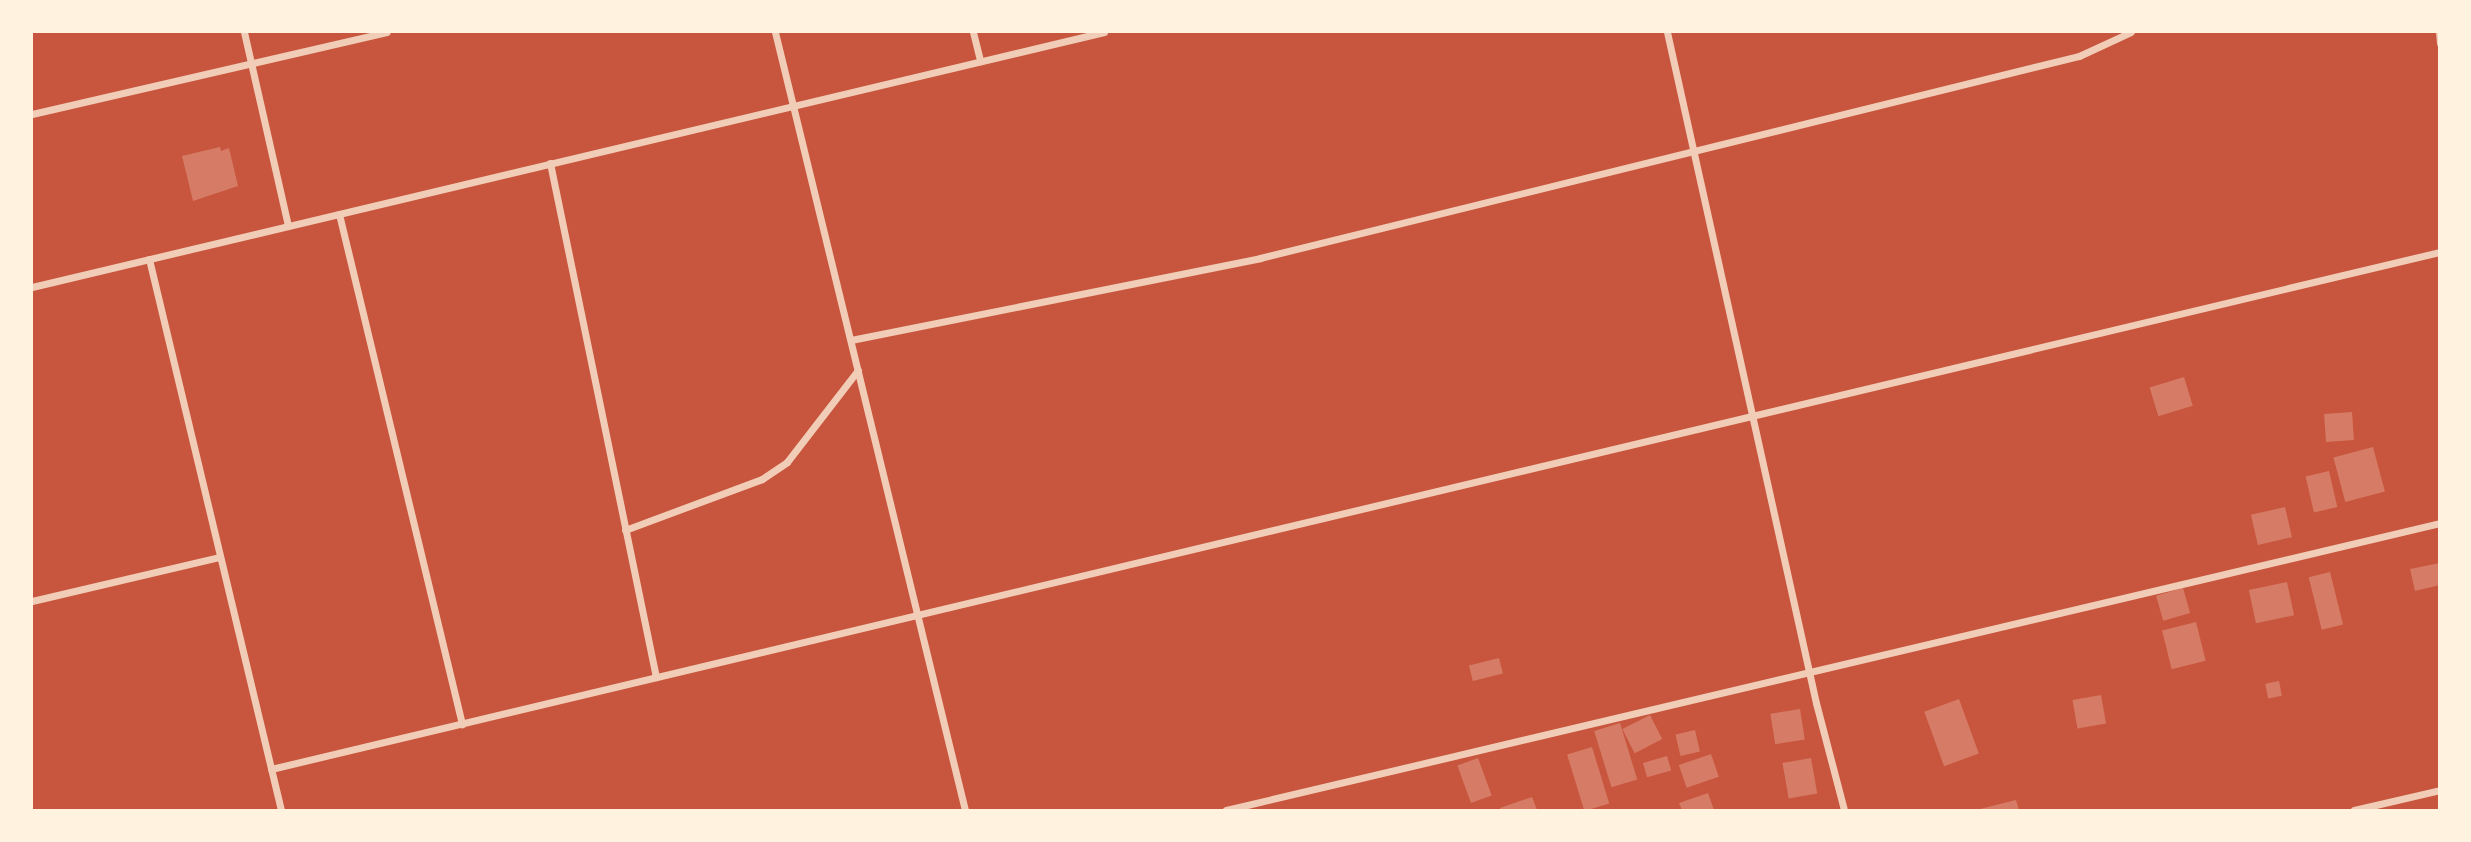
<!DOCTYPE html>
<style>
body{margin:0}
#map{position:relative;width:2471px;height:842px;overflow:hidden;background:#c8553d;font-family:"Archivo Narrow",sans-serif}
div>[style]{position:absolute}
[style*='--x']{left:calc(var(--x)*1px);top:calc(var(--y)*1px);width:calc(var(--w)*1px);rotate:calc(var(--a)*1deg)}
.building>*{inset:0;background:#d67c66;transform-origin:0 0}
.minor>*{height:7px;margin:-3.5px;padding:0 3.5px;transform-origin:3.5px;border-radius:3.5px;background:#f1ccb7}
span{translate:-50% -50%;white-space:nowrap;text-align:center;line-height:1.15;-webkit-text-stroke:5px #fff3e0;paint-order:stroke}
.frame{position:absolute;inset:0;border:33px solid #fff3e0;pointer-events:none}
</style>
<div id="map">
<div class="building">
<i style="clip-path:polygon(220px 147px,221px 151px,229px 148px,238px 186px,193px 201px,182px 156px)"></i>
<i style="left:2184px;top:377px;width:30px;height:36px;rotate:73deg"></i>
<i style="left:2352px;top:412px;width:28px;height:28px;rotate:86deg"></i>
<i style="left:2373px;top:447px;width:46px;height:41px;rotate:75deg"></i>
<i style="left:2329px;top:471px;width:37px;height:24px;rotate:77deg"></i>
<i style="left:2285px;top:507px;width:31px;height:35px;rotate:77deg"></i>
<i style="clip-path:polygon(2440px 563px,2440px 585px,2415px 591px,2410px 569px)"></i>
<i style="left:2330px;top:572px;width:54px;height:22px;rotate:76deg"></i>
<i style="left:2287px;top:582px;width:34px;height:39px;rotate:78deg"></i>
<i style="left:2183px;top:588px;width:26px;height:28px;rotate:74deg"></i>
<i style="left:2196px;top:622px;width:40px;height:35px;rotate:76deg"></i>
<i style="left:1499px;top:658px;width:16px;height:31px;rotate:76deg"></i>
<i style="left:2279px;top:681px;width:15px;height:14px;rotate:79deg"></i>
<i style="left:2101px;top:695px;width:29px;height:29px;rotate:80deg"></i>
<i style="left:1959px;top:699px;width:58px;height:37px;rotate:70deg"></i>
<i style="left:1800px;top:709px;width:31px;height:30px;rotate:81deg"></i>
<i style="left:1650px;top:715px;width:27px;height:31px;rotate:63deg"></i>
<i style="left:1620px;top:723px;width:59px;height:27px;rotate:73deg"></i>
<i style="left:1695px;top:730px;width:22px;height:20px;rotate:77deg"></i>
<i style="left:1592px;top:747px;width:59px;height:26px;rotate:73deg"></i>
<i style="left:1711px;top:754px;width:24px;height:34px;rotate:71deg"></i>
<i style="left:1667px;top:756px;width:15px;height:25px;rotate:74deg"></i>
<i style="left:1478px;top:758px;width:40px;height:22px;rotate:70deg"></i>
<i style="left:1811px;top:758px;width:36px;height:29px;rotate:80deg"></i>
<i style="clip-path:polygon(1708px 793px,1714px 810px,1682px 810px,1679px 803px)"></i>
<i style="clip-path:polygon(1532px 797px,1537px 810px,1501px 810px,1500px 808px)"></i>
<i style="clip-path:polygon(2016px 800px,2019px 810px,1976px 810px)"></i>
</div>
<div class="minor">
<i style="--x:244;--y:32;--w:199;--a:77.2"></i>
<i style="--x:775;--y:32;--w:801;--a:76.28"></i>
<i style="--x:973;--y:32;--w:30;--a:76"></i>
<i style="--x:1667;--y:32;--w:687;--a:77.48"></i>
<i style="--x:1816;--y:703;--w:111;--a:75.3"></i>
<i style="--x:2439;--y:32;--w:11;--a:85"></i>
<i style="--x:32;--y:114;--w:364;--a:-13"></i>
<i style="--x:550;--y:163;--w:525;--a:78.35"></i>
<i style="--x:339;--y:214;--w:525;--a:76.44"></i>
<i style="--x:149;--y:259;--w:567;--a:76.53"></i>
<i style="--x:32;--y:287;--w:1102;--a:-13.38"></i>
<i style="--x:851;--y:340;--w:417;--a:-11.3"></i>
<i style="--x:1260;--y:258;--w:844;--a:-13.86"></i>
<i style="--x:2079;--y:56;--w:57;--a:-24.8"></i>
<i style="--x:625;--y:530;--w:146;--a:-20.4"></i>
<i style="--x:762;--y:479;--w:30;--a:-34"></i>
<i style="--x:787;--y:462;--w:116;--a:-52.3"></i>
<i style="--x:32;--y:601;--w:193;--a:-13.2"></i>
<i style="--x:271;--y:769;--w:2230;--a:-13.41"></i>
<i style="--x:1226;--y:810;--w:1247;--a:-13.3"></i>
<i style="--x:2354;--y:810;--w:88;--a:-13.1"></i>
</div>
<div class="frame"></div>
</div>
